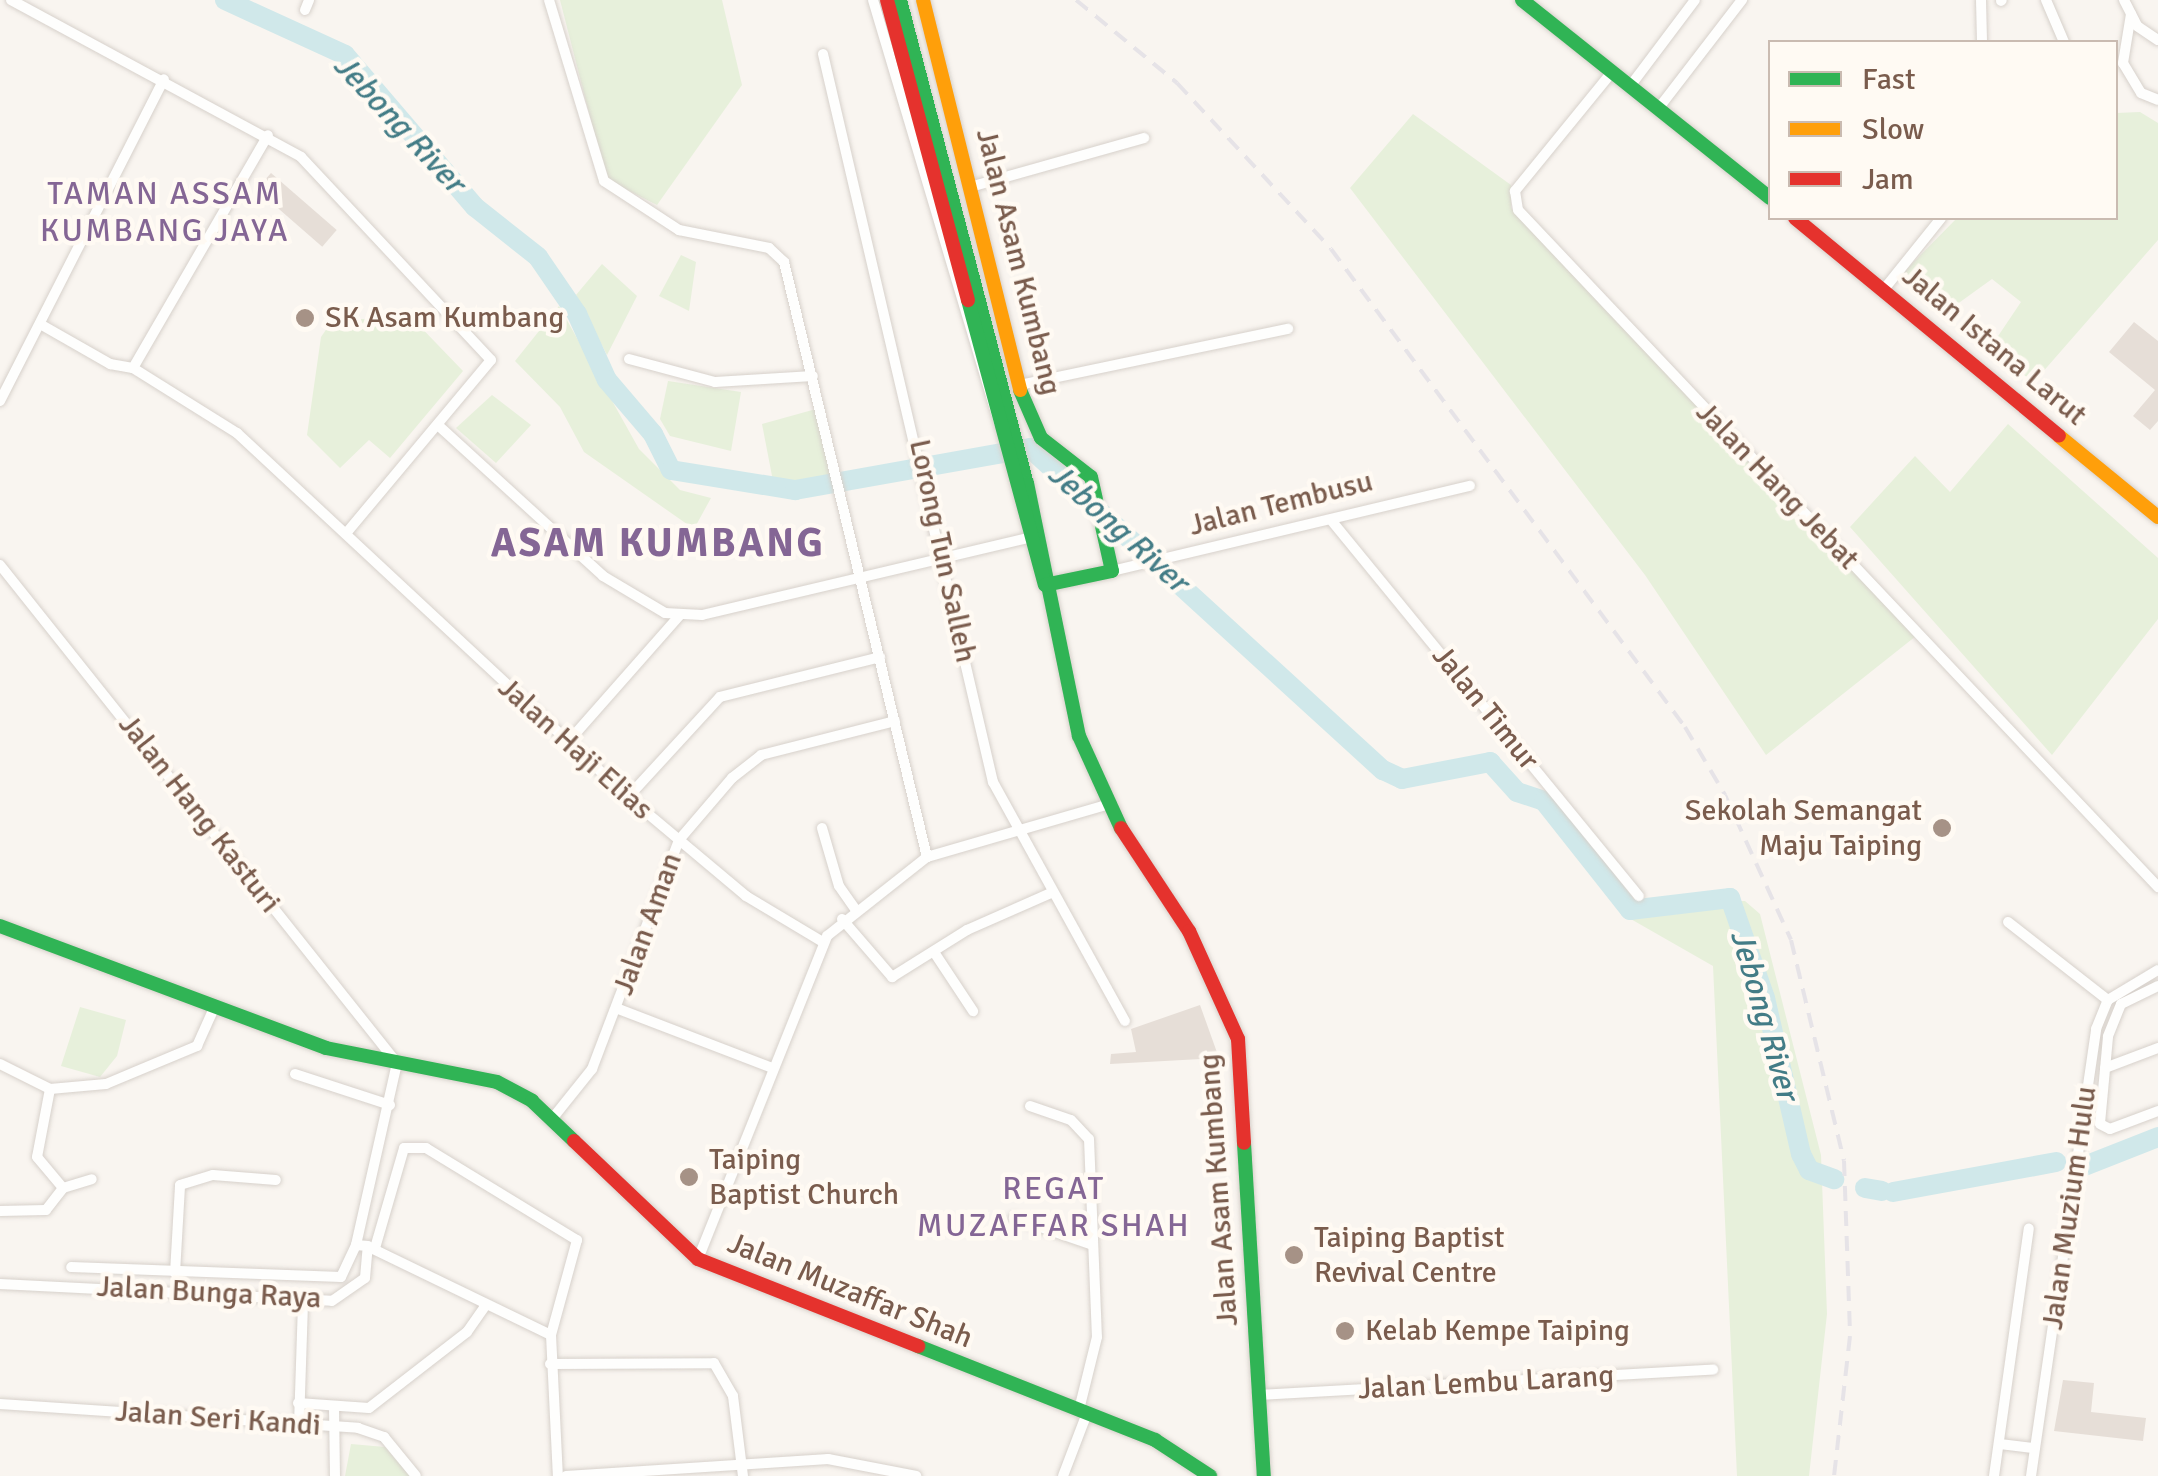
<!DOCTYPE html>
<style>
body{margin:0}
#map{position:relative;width:2158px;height:1476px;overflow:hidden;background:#f9f5f0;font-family:Signika,sans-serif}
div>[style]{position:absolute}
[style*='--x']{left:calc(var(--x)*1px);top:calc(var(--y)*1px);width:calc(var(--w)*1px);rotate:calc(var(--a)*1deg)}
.green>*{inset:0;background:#e7f0db}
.river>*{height:20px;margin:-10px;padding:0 10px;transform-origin:10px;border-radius:10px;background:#d0e8ea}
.building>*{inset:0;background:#e6ded7;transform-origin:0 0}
.roads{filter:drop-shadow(0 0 2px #d7d1cb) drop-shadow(0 0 2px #d7d1cb)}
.street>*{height:10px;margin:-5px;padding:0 5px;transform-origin:5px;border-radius:5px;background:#fefefd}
.fast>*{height:14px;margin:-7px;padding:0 7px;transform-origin:7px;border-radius:7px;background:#30b455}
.slow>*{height:14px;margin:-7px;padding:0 7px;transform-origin:7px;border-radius:7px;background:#ff9f0a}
.jam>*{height:14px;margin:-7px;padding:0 7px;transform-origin:7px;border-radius:7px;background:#e5322d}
.rail>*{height:4px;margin-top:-2px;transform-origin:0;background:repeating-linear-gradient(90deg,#e6e3e7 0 15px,transparent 0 25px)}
.dots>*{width:28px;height:28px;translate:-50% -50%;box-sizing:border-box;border:5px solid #fffaf3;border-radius:50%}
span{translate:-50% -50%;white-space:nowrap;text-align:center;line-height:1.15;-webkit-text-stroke:9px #fffaf3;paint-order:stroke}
.street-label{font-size:30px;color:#7a5c4d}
.poi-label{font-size:30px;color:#7a5c4d}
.left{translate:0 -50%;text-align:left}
.right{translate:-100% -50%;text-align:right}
.water-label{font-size:32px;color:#437c86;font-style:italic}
.neighbourhood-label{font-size:32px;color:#846695;letter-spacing:2.5px}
.district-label{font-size:40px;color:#846695;font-weight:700;letter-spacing:2.5px}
.legend{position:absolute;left:1768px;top:40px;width:350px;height:180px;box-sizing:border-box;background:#fffaf3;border:2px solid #cabbb1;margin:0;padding:12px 18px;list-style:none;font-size:30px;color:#7a5c4d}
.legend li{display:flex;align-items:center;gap:20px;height:50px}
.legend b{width:50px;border:2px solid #cabbb1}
</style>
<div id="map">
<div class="green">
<i style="clip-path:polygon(560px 0,722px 0,742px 85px,657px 205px,606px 179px)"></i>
<i style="clip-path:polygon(2140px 112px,2158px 123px,2158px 240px,2034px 382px,1988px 351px,2021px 302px,1992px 279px,1949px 310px,1898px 278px,1957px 218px,2116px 218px,2116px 113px)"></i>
<i style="clip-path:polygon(1413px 114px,1511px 185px,1511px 208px,1916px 636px,1766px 755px,1645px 575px,1350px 188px)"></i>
<i style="clip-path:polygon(681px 255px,696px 262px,689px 311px,659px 296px)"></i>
<i style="clip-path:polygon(602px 264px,637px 296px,607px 355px,576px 295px)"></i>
<i style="clip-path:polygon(559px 306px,639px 449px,680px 490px,711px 498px,694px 529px,584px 452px,560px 407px,515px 361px)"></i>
<i style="clip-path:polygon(410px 316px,463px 371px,390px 458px,369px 440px,340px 468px,307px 435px,321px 337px,332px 321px)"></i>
<i style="clip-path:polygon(668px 381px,741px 392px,731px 451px,670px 436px,660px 419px)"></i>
<i style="clip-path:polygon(492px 395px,531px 425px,496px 463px,456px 428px)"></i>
<i style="clip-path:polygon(816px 409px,835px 480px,773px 481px,762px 424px)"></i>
<i style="clip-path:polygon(2008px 424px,2158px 558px,2158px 619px,2052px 755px,1850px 527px,1915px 456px,1950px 492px)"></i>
<i style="clip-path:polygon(1716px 901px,1745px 901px,1760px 914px,1821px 1155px,1827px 1314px,1809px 1476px,1737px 1476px,1713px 966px,1622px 914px)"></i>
<i style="clip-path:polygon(80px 1007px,126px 1020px,117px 1056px,100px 1077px,61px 1066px)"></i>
<i style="clip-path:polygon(351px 1444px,385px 1447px,410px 1476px,345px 1476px)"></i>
</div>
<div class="river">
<i style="--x:225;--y:0;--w:132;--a:24.6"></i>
<i style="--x:345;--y:55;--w:200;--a:49.5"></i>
<i style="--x:475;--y:207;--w:80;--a:38.4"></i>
<i style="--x:538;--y:257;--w:69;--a:55.6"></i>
<i style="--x:577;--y:314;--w:72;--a:65.6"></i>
<i style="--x:607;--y:380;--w:71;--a:49.6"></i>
<i style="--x:653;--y:434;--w:40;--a:63.4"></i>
<i style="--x:671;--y:470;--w:126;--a:9.2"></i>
<i style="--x:795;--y:490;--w:239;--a:-10.1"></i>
<i style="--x:1030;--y:448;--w:478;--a:42.4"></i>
<i style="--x:1383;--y:770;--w:21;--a:25"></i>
<i style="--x:1402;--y:779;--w:90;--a:-10.9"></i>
<i style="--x:1490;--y:762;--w:40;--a:48"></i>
<i style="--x:1517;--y:792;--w:28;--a:18"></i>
<i style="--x:1544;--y:801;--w:139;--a:51.7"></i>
<i style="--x:1630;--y:910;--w:101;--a:-6.8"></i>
<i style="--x:1730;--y:898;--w:106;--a:70.7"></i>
<i style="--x:1765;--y:998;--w:160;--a:77"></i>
<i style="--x:1801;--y:1154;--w:18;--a:63"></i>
<i style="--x:1809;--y:1170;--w:27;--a:20"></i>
<i style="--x:2082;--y:1167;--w:82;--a:-21.5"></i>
<i style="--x:1865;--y:1188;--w:17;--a:10"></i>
<i style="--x:1893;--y:1192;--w:166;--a:-10.4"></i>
</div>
<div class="building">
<i style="left:271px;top:173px;width:87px;height:22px;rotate:41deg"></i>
<i style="clip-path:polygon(2134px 322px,2158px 341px,2158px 421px,2150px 430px,2133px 416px,2155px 390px,2109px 352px)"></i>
<i style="clip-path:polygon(1200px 1005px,1219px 1058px,1110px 1064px,1111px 1054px,1136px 1052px,1131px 1029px)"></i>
<i style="clip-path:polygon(2063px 1380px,2094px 1383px,2091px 1412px,2146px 1418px,2143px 1441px,2054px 1431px)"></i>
</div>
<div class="roads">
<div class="street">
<i style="--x:11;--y:0;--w:330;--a:28.4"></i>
<i style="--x:301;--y:157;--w:278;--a:46.9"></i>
<i style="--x:491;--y:360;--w:224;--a:129.9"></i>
<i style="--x:549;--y:0;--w:189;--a:73.1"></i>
<i style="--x:604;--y:181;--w:90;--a:33.2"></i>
<i style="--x:679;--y:230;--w:92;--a:11.3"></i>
<i style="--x:769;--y:248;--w:21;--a:43"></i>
<i style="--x:784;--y:262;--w:612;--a:76.49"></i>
<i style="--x:873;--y:0;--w:442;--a:73.4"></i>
<i style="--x:1981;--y:0;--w:42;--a:88.6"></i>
<i style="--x:2046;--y:0;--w:46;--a:66.8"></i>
<i style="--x:2124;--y:0;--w:29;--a:63"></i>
<i style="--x:2137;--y:26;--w:25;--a:34"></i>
<i style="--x:2001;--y:1;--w:1;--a:-45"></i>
<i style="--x:305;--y:10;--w:11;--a:-68"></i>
<i style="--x:2131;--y:14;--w:50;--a:99.3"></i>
<i style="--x:2123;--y:63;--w:35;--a:59"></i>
<i style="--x:2141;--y:93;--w:18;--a:22"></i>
<i style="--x:823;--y:54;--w:748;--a:76.86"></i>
<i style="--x:993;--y:782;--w:273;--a:61.1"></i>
<i style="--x:1612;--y:72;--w:154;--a:129.2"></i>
<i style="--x:1515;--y:191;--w:19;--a:81"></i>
<i style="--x:1518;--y:210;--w:932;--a:46.61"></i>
<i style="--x:1631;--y:85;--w:106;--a:-53"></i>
<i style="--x:1658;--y:109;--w:138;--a:-52.4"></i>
<i style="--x:970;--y:187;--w:181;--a:-15.7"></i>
<i style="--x:1885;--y:288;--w:90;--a:-51.3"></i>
<i style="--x:40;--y:324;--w:81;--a:29.7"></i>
<i style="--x:110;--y:364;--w:23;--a:10"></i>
<i style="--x:133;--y:368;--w:123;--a:32"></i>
<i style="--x:237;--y:433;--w:534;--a:42.95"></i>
<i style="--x:628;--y:797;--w:154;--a:40"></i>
<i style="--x:746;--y:896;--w:90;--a:30.9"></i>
<i style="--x:629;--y:359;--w:89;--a:15"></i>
<i style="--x:715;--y:382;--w:98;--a:-3.5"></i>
<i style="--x:133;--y:368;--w:269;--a:-59.9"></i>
<i style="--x:1019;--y:385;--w:275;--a:-11.8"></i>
<i style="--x:0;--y:401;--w:361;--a:-63"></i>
<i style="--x:440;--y:427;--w:221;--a:42.4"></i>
<i style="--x:603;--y:576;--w:72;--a:30.8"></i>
<i style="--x:665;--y:613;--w:37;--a:3"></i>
<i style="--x:702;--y:615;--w:343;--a:-13.3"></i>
<i style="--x:1331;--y:520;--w:486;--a:50.7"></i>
<i style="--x:0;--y:565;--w:637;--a:51.44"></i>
<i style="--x:397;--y:1063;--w:187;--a:102.7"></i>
<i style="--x:356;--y:1245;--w:35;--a:115"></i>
<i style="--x:341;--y:1277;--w:270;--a:-177.9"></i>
<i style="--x:1112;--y:571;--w:368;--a:-13.4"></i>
<i style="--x:568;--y:742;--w:169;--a:-48.6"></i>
<i style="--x:628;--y:797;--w:136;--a:-47.4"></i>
<i style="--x:720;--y:697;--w:165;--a:-14"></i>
<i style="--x:822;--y:828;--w:60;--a:73.7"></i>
<i style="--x:839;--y:886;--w:28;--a:55"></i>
<i style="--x:842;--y:919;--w:77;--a:49.2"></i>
<i style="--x:892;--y:977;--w:89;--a:-32.1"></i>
<i style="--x:967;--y:930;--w:92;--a:-23.8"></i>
<i style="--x:2008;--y:922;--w:127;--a:38"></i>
<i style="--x:934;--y:952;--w:71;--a:56.5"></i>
<i style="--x:2158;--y:986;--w:41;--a:154.1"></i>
<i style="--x:2121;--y:1004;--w:35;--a:112"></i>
<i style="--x:2108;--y:1037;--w:87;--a:95.3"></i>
<i style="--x:2100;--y:1124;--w:11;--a:27"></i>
<i style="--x:2110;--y:1129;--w:51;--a:-20.6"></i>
<i style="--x:616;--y:1008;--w:167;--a:21"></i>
<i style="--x:0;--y:1064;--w:56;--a:26.6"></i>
<i style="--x:50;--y:1089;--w:56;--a:-5.1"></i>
<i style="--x:106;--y:1084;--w:99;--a:-22.7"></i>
<i style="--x:197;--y:1046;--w:44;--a:-65.8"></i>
<i style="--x:2105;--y:1068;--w:57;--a:-20.7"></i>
<i style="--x:295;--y:1074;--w:100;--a:18.1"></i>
<i style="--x:50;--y:1089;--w:69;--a:100.8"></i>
<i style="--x:37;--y:1157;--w:40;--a:50"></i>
<i style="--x:63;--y:1188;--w:30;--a:-17"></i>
<i style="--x:1030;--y:1106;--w:43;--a:18.9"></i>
<i style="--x:1071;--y:1120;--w:26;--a:47"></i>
<i style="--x:1089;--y:1139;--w:198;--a:87.7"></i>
<i style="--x:1097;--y:1337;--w:75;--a:103.9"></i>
<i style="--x:552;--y:1119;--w:64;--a:-51.3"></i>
<i style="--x:592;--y:1069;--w:245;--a:-69.2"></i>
<i style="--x:679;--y:840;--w:82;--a:-49.5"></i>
<i style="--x:732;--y:778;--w:37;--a:-38"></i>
<i style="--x:761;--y:755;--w:138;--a:-14.2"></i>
<i style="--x:0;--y:1211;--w:46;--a:-1.2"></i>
<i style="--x:46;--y:1210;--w:28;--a:-52"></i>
<i style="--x:1014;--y:1218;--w:83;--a:18.9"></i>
<i style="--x:369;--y:1247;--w:202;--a:25.8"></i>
<i style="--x:375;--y:1248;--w:104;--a:-73.8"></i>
<i style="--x:404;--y:1148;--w:22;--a:0"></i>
<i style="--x:426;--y:1148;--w:177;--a:31.4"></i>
<i style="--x:577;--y:1240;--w:98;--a:105.3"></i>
<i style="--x:698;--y:1259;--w:348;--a:-68.2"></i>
<i style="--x:827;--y:936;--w:127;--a:-38.3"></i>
<i style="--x:927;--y:857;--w:186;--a:-16.2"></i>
<i style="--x:175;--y:1273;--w:88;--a:-86.7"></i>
<i style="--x:180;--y:1185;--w:34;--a:-17"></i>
<i style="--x:213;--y:1175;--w:63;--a:4.5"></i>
<i style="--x:0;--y:1284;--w:332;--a:2.9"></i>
<i style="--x:332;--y:1301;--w:40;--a:-34.9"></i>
<i style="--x:365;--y:1278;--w:32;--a:-85"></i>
<i style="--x:368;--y:1246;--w:12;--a:-175"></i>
<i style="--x:551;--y:1335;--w:141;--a:87.2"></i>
<i style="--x:550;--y:1364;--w:164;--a:-0.3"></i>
<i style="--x:714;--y:1363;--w:38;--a:60"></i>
<i style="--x:733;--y:1396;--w:81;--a:82.9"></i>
<i style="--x:1259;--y:1395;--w:455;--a:-3.2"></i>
<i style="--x:298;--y:1403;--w:71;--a:4"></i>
<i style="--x:369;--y:1408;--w:124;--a:-37.8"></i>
<i style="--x:467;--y:1332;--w:29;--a:-55"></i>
<i style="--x:0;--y:1404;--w:359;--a:3.8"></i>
<i style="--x:358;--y:1428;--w:28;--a:19"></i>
<i style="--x:384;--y:1437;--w:50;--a:50.6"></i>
<i style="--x:334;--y:1406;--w:70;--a:89.2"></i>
<i style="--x:299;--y:1424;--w:122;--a:-88.1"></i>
<i style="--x:2000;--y:1444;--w:35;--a:7"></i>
<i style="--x:566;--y:1476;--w:263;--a:-3.7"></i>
<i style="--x:828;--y:1459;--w:90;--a:10.9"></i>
<i style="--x:1063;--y:1476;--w:67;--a:-69.1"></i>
<i style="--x:1994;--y:1476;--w:250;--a:-82"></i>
<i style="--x:2031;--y:1476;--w:452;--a:-81.7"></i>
<i style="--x:2096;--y:1029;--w:31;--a:-68"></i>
<i style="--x:2108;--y:1000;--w:58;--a:-31"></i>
</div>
<div class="fast">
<i style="--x:900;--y:0;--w:499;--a:75.3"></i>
<i style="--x:1027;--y:483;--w:258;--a:78.4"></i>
<i style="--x:1079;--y:736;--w:101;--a:65.5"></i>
<i style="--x:1522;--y:0;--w:317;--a:38.6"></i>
<i style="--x:968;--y:300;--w:295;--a:74.9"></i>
<i style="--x:1020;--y:390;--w:52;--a:66.4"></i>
<i style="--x:1041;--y:438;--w:63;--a:38"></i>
<i style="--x:1091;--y:477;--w:96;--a:77.4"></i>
<i style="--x:1112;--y:571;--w:68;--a:168.2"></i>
<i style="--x:0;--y:926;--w:348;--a:20.5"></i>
<i style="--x:326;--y:1048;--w:174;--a:11.2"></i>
<i style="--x:497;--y:1082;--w:40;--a:28"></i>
<i style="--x:532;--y:1101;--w:58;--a:43.6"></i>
<i style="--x:1244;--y:1143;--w:334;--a:86.6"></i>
<i style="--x:918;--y:1346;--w:255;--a:21.6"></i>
<i style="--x:1155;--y:1440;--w:66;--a:33.2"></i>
</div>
<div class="slow">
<i style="--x:923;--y:0;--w:402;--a:76"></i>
<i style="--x:2059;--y:436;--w:128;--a:39.3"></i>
</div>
<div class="jam">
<i style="--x:887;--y:0;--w:311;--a:74.9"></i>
<i style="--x:1795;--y:218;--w:342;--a:39.5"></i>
<i style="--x:1121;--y:828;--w:123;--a:56.6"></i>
<i style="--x:1189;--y:931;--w:119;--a:65.6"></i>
<i style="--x:1238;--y:1039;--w:104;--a:86.7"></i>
<i style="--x:574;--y:1141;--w:171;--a:43.6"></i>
<i style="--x:698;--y:1259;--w:237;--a:21.6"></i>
</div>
</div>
<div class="rail">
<i style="--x:1076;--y:0;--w:131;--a:39.4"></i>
<i style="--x:1177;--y:83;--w:226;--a:47.1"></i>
<i style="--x:1331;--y:249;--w:595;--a:53.48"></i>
<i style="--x:1685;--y:727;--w:79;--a:59.5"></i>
<i style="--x:1725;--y:795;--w:159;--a:65.5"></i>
<i style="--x:1791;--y:940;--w:227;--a:76.5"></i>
<i style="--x:1844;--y:1161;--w:175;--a:88"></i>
<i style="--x:1850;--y:1336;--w:141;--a:96.5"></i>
</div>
<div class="dots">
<i style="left:305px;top:318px;background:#a69286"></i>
<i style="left:1942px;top:828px;background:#a69286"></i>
<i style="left:689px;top:1177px;background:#a69286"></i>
<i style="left:1294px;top:1255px;background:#a69286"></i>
<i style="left:1345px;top:1331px;background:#a69286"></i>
</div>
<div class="street-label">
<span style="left:1018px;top:262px;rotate:76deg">Jalan Asam Kumbang</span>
<span style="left:1994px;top:346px;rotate:40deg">Jalan Istana Larut</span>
<span style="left:1777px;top:486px;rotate:46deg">Jalan Hang Jebat</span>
<span style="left:1281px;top:504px;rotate:-14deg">Jalan Tembusu</span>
<span style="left:942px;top:551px;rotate:78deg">Lorong Tun Salleh</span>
<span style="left:1485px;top:708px;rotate:51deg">Jalan Timur</span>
<span style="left:575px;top:749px;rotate:42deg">Jalan Haji Elias</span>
<span style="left:199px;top:814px;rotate:52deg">Jalan Hang Kasturi</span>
<span style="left:648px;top:924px;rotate:-70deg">Jalan Aman</span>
<span style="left:1219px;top:1190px;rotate:-94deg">Jalan Asam Kumbang</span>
<span style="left:2070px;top:1208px;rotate:-82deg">Jalan Muzium Hulu</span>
<span style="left:850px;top:1291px;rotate:22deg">Jalan Muzaffar Shah</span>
<span style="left:209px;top:1293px;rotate:3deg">Jalan Bunga Raya</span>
<span style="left:1486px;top:1383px;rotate:-3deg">Jalan Lembu Larang</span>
<span style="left:218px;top:1419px;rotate:4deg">Jalan Seri Kandi</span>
</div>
<div class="poi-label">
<span class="left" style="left:325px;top:318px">SK Asam Kumbang</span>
<span class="right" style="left:1922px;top:828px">Sekolah Semangat<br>Maju Taiping</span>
<span class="left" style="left:709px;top:1177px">Taiping<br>Baptist Church</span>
<span class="left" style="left:1314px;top:1255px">Taiping Baptist<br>Revival Centre</span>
<span class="left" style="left:1365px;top:1331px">Kelab Kempe Taiping</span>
</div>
<div class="water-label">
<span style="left:399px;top:124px;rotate:47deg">Jebong River</span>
<span style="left:1118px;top:528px;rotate:42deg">Jebong River</span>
<span style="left:1764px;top:1015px;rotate:74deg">Jebong River</span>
</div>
<div class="neighbourhood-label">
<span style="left:165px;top:213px">TAMAN ASSAM<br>KUMBANG JAYA</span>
<span style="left:1054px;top:1208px">REGAT<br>MUZAFFAR SHAH</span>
</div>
<div class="district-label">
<span style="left:658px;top:543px">ASAM KUMBANG</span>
</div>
<ul class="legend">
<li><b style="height:12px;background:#30b455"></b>Fast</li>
<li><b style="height:12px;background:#ff9f0a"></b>Slow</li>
<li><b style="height:12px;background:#e5322d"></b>Jam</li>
</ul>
</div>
